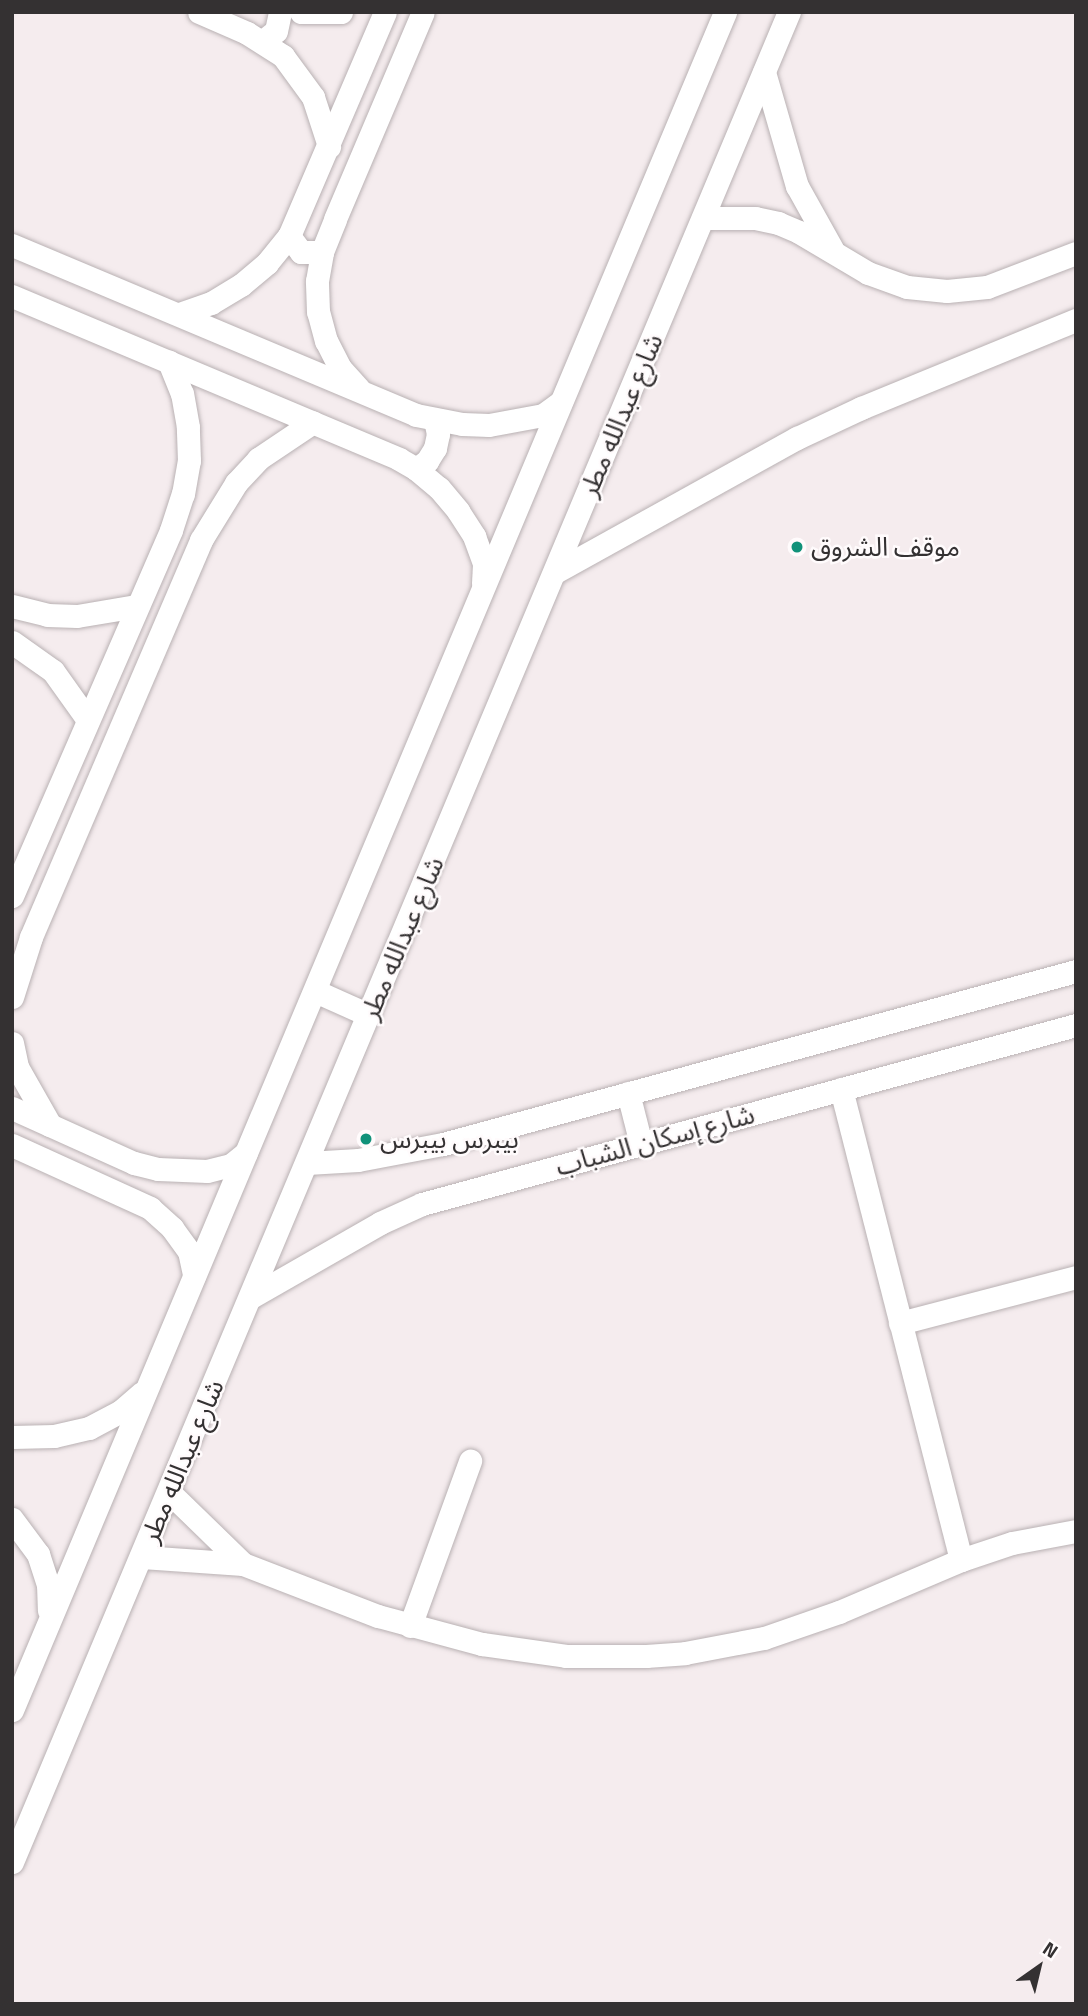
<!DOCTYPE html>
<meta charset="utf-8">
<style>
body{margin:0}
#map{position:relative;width:1088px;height:2016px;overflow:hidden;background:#f5ecee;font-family:"Titillium Web","Noto Sans Arabic",sans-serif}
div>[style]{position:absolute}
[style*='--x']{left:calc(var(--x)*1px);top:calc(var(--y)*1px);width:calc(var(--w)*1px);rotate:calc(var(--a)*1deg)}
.roads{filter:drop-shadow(0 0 2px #b9b1b3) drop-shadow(0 0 2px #b9b1b3)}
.minor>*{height:23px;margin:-11.5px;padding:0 11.5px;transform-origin:11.5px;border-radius:11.5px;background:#fff}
.dots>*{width:19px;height:19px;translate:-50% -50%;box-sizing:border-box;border:4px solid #fffbfc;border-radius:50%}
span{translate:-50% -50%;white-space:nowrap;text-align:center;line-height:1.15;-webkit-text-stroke:5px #fffbfc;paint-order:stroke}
.street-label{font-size:26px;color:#343132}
.poi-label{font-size:26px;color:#343132}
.left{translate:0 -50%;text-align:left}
.frame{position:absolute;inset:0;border:14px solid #343132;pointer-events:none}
.north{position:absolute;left:1004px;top:1932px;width:70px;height:70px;-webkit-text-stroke:5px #fffbfc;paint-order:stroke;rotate:34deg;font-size:19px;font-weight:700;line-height:28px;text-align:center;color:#343132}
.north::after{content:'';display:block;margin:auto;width:24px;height:32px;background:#343132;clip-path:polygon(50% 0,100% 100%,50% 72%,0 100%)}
</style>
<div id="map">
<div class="roads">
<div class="minor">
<i style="--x:199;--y:12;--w:52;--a:23.6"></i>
<i style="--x:247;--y:33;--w:43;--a:32.6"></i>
<i style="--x:283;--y:56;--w:51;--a:53.8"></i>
<i style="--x:313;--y:97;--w:52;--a:71.9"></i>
<i style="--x:301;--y:12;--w:40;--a:0"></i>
<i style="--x:263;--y:41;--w:16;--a:-38"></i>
<i style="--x:276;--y:31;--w:19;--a:-78"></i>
<i style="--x:764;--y:72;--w:119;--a:73.9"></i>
<i style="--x:797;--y:186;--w:72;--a:60.9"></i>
<i style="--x:703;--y:218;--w:52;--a:0"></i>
<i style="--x:755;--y:218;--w:24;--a:12"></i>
<i style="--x:778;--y:223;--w:23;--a:23"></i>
<i style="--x:799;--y:232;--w:80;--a:30.7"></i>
<i style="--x:868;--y:273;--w:41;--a:19.7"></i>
<i style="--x:907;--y:287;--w:40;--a:5.7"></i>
<i style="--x:947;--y:291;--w:40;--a:-5.7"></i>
<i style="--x:987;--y:287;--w:95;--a:-20.9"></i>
<i style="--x:289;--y:236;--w:20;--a:53"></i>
<i style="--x:301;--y:252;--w:21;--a:0"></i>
<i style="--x:12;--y:245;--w:438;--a:22.8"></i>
<i style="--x:416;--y:415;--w:47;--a:11.1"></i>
<i style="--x:462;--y:424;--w:27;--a:2"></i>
<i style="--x:489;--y:425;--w:55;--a:-10.5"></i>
<i style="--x:543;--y:415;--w:22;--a:-36"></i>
<i style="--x:12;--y:296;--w:420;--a:22.8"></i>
<i style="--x:399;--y:459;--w:20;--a:30"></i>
<i style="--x:416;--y:469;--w:30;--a:40"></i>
<i style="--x:439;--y:488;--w:30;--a:50"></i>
<i style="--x:458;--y:511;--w:30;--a:57"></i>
<i style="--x:474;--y:536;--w:30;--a:70"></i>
<i style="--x:484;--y:564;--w:19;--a:93"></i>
<i style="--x:179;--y:314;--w:34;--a:-19"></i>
<i style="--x:211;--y:303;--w:35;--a:-31"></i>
<i style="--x:241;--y:285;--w:34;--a:-40"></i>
<i style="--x:267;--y:263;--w:35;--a:-51"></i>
<i style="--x:289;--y:236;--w:244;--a:-66.8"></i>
<i style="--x:358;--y:388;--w:27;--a:-132"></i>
<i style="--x:340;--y:368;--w:30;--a:-117"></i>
<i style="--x:326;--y:341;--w:30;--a:-105"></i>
<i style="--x:318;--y:312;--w:31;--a:-92"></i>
<i style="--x:317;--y:281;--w:29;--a:-80"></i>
<i style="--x:322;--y:252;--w:35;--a:-68"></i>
<i style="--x:335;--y:219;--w:225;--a:-67"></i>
<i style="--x:416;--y:469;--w:14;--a:-36"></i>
<i style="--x:427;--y:461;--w:15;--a:-58"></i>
<i style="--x:435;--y:448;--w:14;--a:-78"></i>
<i style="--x:438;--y:434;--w:14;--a:-102"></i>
<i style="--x:555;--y:572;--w:277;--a:-29"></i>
<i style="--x:797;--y:438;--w:71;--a:-25.1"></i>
<i style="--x:861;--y:408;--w:232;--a:-22.3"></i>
<i style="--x:12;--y:606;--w:36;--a:14"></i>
<i style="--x:47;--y:615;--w:30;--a:2"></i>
<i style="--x:77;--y:616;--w:61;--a:-9.5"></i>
<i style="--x:12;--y:642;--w:50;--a:35.3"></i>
<i style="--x:53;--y:671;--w:60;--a:54.5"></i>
<i style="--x:12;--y:896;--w:399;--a:-66.5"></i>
<i style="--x:171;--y:530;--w:38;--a:-72"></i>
<i style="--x:183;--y:494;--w:34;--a:-80"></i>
<i style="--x:189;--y:461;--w:34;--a:-92"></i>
<i style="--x:188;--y:427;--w:34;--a:-100"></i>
<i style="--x:182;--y:394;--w:35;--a:-112"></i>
<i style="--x:315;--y:991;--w:59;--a:24"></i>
<i style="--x:12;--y:997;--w:63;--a:-72.4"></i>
<i style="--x:31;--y:937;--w:432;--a:-66.8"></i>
<i style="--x:201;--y:540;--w:67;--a:-58.4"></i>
<i style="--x:236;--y:483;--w:33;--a:-47"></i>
<i style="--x:258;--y:459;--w:66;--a:-33.9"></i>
<i style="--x:12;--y:1043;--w:25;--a:78"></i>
<i style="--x:17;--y:1067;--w:67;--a:60.4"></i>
<i style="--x:841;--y:1089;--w:486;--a:75.7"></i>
<i style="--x:628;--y:1093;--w:53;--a:75.7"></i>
<i style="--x:12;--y:1108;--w:134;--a:24.3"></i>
<i style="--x:134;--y:1163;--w:25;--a:14"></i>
<i style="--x:158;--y:1169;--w:49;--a:2.3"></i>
<i style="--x:207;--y:1171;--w:25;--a:-14"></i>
<i style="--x:231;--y:1165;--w:19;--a:-39"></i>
<i style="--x:12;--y:1145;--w:152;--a:24.5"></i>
<i style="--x:150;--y:1208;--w:30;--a:42"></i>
<i style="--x:172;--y:1228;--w:29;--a:54"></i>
<i style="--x:189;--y:1251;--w:25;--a:78"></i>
<i style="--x:307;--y:1163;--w:51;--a:-3.4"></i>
<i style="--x:358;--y:1160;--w:86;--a:-10.7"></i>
<i style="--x:443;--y:1144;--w:656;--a:-15.29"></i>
<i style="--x:251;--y:1297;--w:149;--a:-29.8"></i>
<i style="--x:380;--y:1223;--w:46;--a:-24.3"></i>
<i style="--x:422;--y:1204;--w:678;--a:-15.31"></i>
<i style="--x:900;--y:1323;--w:182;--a:-14.6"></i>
<i style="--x:12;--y:1437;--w:42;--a:-1.4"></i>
<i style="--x:54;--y:1436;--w:36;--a:-13"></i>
<i style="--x:89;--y:1428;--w:36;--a:-28"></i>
<i style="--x:121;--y:1411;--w:28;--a:-41"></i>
<i style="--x:169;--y:1492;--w:103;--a:44.2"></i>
<i style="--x:12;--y:1519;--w:44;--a:53.4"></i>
<i style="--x:38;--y:1554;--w:32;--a:72"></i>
<i style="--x:48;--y:1584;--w:26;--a:88"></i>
<i style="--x:142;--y:1557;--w:101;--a:4"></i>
<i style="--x:243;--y:1564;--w:145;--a:21.1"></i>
<i style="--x:378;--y:1616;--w:108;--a:15.1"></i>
<i style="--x:482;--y:1644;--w:85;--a:8.1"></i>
<i style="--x:566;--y:1656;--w:80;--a:0"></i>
<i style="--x:646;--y:1656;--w:39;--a:-4"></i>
<i style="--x:685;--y:1653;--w:80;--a:-10.8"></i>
<i style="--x:764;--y:1638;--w:79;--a:-19.1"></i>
<i style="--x:839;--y:1612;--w:133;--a:-23.1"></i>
<i style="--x:961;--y:1560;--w:54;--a:-18.4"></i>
<i style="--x:1012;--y:1543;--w:65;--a:-10.6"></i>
<i style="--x:410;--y:1626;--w:176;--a:-70"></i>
<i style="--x:12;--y:1710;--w:1842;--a:-67.22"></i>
<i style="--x:12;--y:1862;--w:2007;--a:-67.22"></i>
</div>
</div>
<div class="dots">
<i style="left:797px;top:547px;background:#11927a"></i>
<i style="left:366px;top:1139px;background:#11927a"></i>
</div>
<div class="street-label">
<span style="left:621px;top:415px;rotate:-67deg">شارع عبدالله مطر</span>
<span style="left:402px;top:938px;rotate:-67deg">شارع عبدالله مطر</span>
<span style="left:655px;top:1140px;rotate:-15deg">شارع إسكان الشباب</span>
<span style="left:182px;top:1461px;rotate:-67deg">شارع عبدالله مطر</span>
</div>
<div class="poi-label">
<span class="left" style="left:811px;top:547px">موقف الشروق</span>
<span class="left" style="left:380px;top:1139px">بيبرس بيبرس</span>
</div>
<div class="frame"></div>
<div class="north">N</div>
</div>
